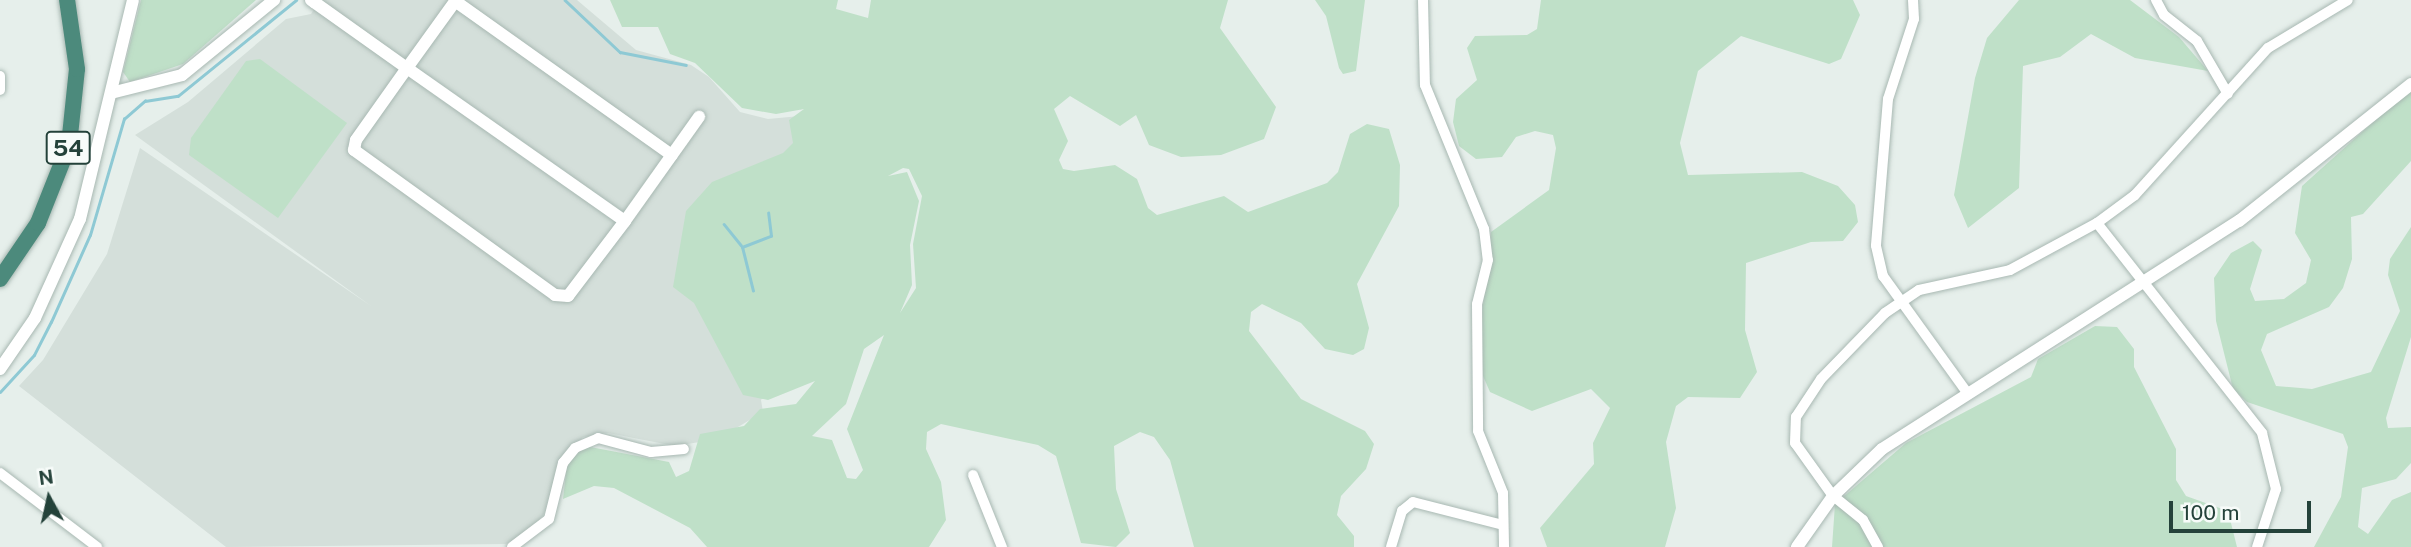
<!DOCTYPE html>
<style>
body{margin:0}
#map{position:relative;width:2411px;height:547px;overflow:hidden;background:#e6efeb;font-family:"Public Sans",sans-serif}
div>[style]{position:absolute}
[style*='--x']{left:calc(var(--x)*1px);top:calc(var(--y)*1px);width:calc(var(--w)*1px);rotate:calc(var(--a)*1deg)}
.built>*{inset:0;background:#d4dfda}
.green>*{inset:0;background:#bfe0c8}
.stream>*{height:2.5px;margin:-1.25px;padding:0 1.25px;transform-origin:1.25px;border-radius:1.25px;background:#8ec9d4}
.roads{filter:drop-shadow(0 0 2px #a8b8b2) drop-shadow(0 0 2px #a8b8b2)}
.minor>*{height:10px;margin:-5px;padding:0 5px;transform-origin:5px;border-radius:5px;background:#fff}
.tertiary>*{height:12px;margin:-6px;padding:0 6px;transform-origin:6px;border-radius:6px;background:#fff}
.trunk>*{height:16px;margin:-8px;padding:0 8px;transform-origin:8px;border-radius:8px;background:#4c8a7c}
span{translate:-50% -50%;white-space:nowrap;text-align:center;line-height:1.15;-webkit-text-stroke:7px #f7fbf9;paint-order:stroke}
.shield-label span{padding:2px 5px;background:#f7fbf9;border:2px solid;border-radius:5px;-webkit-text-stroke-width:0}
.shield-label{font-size:23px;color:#24423a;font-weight:700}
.north{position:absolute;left:14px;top:463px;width:70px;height:70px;-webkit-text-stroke:5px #f7fbf9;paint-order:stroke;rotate:352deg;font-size:19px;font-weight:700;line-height:28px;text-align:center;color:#24423a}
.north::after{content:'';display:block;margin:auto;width:24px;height:32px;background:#24423a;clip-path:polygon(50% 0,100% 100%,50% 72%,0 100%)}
.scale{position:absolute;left:2169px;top:501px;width:142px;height:32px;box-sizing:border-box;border:4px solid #24423a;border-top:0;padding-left:9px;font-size:21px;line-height:24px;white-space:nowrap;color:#24423a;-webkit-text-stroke:5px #f7fbf9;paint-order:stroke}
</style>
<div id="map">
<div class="built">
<i style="clip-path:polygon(320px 0,577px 0,636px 50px,691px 65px,709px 77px,740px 112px,768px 119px,800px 116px,778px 376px,761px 400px,763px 412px,718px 439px,675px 446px,608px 433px,583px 437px,558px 464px,546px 511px,531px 531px,506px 544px,226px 547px,19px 386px,43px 360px,107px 254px,140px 148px,371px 306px,135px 135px,188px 102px,286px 19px,311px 14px)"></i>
</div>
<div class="green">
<i style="clip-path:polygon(141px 0,256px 0,183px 64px,130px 82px,123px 72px)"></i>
<i style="clip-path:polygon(evenodd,610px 0,838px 0,836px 9px,868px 18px,871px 0,1228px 0,1220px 28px,1276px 107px,1264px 139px,1221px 155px,1181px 157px,1149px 145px,1136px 115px,1120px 126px,1070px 96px,1054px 109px,1068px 141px,1059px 160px,1063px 169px,1074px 171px,1115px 165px,1137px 179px,1148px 208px,1157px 215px,1224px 196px,1248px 212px,1327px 183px,1338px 172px,1350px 134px,1367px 124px,1389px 129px,1400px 165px,1399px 206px,1357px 284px,1369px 328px,1364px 349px,1353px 355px,1325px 349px,1301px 323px,1262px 304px,1251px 312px,1249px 331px,1301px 399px,1365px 431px,1374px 444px,1366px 469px,1341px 496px,1337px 515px,1354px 536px,1354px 547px,1194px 547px,1170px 460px,1154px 437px,1140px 432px,1114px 446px,1116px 489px,1130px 533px,1116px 547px,1081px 543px,1056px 456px,1038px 445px,941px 424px,927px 432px,926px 449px,941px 482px,946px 520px,929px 547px,707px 547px,690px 528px,614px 488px,594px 486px,563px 499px,567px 464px,585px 446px,669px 462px,676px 477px,689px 471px,700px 434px,744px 426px,760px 409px,796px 404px,815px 381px,768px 400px,743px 395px,694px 303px,673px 287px,686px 211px,712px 182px,783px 153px,793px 143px,789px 120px,804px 109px,776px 114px,742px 108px,695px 63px,670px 54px,658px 27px,622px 27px,610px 0,903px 168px,909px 169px,922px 196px,913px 244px,916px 288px,900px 313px,912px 285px,910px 245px,919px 201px,907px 172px,888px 176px,903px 168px,610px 0,884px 335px,847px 429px,863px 470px,856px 479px,847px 478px,832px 440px,812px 436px,846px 404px,864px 349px,884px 335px)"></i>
<i style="clip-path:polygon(1315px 0,1365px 0,1356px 71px,1343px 74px,1339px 68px,1326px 16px)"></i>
<i style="clip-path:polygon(1541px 0,1853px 0,1860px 15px,1841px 59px,1829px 64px,1741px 36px,1698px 71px,1680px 143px,1688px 175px,1802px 172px,1838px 186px,1855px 205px,1858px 222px,1843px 241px,1811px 242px,1746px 263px,1745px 330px,1757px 372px,1740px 398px,1688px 397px,1676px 406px,1666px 442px,1676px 508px,1665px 547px,1547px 547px,1540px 528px,1594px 464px,1593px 443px,1610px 408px,1591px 389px,1532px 411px,1490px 392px,1483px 376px,1480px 332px,1491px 232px,1549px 190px,1556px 148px,1553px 135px,1535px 131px,1516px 137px,1502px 157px,1476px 159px,1459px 146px,1453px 122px,1456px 99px,1477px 80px,1467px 48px,1475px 36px,1527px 35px,1537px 29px)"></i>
<i style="clip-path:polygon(2019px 0,2130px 0,2179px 37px,2208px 71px,2135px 58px,2091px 34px,2060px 57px,2023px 66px,2019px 188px,1968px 228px,1954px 195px,1975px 78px,1987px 38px)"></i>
<i style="clip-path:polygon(260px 59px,347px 123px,278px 218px,189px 155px,191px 138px,246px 61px)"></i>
<i style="clip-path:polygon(2411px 88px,2411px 161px,2363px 214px,2351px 217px,2352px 259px,2343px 288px,2329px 307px,2267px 334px,2261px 350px,2276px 386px,2312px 389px,2371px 372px,2400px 311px,2388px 275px,2390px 259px,2411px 227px,2411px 337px,2386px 418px,2388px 428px,2411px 427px,2411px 463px,2396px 479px,2362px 488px,2358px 527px,2368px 534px,2392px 500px,2411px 492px,2411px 547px,2314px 547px,2341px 497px,2348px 447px,2343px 434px,2247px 402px,2233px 389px,2216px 321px,2214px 278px,2231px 253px,2253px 241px,2262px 250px,2250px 289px,2255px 301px,2284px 299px,2306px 283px,2311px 260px,2295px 233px,2302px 186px)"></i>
<i style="clip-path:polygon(2095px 326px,2117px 327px,2134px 349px,2134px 367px,2176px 449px,2176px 480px,2186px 496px,2228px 511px,2237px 547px,1832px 547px,1835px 504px,1906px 443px,2031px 377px,2038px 359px)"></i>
</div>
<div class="stream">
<i style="--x:565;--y:0;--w:76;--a:43.4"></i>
<i style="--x:620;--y:52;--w:67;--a:11.1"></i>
<i style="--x:724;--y:224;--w:27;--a:51"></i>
<i style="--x:753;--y:291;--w:45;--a:-104"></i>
<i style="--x:742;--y:247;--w:31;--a:-21"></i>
<i style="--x:771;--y:236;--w:23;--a:-97"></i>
<i style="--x:0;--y:392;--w:50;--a:-47.4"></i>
<i style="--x:34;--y:355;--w:37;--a:-63"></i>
<i style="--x:51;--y:322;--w:95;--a:-65.9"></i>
<i style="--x:90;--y:235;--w:121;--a:-73.7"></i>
<i style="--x:124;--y:119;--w:28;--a:-41"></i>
<i style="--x:145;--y:101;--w:33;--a:-9"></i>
<i style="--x:178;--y:96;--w:152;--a:-39.1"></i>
</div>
<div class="roads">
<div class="minor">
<i style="--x:1423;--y:0;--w:85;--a:88.7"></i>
<i style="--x:1425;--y:85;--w:156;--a:67.7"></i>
<i style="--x:1484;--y:229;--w:31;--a:83"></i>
<i style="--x:1488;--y:260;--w:45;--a:104"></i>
<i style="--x:1477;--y:304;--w:127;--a:89.5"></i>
<i style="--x:1478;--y:431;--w:67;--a:68"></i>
<i style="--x:1503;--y:493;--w:54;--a:88.9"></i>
<i style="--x:1913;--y:0;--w:19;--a:87"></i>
<i style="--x:1914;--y:19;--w:84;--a:108"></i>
<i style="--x:1888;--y:99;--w:147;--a:94.7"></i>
<i style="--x:1876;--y:246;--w:31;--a:77"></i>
<i style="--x:1883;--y:276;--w:145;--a:54.2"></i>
<i style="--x:2156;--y:0;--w:17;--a:62"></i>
<i style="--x:2164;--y:15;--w:42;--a:38.2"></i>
<i style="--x:2197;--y:41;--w:61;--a:59.7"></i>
<i style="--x:0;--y:90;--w:14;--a:-90"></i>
<i style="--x:2097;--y:223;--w:267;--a:51.8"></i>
<i style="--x:2262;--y:433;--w:58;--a:76"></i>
<i style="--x:2276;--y:489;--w:61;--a:108.1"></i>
<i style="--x:0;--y:473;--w:122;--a:37.3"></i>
<i style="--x:973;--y:475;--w:78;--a:68.1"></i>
<i style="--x:512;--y:547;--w:46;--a:-37.1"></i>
<i style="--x:549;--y:519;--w:58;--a:-76"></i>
<i style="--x:563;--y:463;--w:19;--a:-51"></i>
<i style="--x:575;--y:448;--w:25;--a:-23"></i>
<i style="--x:598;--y:438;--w:55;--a:14.8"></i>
<i style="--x:651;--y:452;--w:33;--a:-5"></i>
<i style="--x:1391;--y:547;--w:38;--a:-73"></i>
<i style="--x:1402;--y:511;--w:14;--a:-39"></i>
<i style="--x:1413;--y:502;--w:93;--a:14.3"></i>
<i style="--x:1878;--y:547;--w:31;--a:-119"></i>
<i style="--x:1863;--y:520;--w:38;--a:-141"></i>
<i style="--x:1833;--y:496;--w:65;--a:-125.6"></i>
<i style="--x:1795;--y:443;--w:26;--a:-88"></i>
<i style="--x:1796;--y:417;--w:45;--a:-56.7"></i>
<i style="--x:1821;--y:379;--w:92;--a:-45.9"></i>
<i style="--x:1885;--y:313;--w:41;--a:-34.1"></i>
<i style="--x:1919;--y:290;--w:93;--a:-12.4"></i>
<i style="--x:2010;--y:270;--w:99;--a:-28.4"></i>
<i style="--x:2097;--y:223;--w:47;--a:-36.4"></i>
<i style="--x:2135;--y:195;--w:198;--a:-47.9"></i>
<i style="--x:2268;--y:48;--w:93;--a:-31"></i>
</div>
<div class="tertiary">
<i style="--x:311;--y:0;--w:4;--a:34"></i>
<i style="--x:314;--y:2;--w:114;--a:35.4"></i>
<i style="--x:407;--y:68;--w:266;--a:35.1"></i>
<i style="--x:625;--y:221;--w:94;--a:127.2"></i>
<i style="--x:568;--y:296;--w:13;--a:-176"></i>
<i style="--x:555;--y:295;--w:248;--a:-144.2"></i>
<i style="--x:354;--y:150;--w:10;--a:-79"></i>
<i style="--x:356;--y:140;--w:88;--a:-54.7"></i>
<i style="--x:407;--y:68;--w:84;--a:-54.2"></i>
<i style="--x:455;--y:1;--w:266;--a:35.4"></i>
<i style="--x:111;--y:93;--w:73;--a:-14.2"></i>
<i style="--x:182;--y:75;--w:119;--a:-39.2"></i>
<i style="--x:625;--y:221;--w:128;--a:-54.6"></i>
<i style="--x:0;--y:369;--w:62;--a:-55.5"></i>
<i style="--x:35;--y:318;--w:109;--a:-65.6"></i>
<i style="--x:80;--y:219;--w:225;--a:-76.4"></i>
<i style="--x:1797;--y:547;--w:62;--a:-54.8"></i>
<i style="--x:1833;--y:496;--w:68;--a:-43.8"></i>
<i style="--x:1882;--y:449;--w:424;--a:-32.6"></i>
<i style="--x:2239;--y:221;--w:220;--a:-38.5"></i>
</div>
<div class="trunk">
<i style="--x:0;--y:279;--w:68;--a:-55.8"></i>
<i style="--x:38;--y:223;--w:84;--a:-68.3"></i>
<i style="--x:69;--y:145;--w:76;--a:-84"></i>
<i style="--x:77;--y:69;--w:70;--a:-98.2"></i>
</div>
</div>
<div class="shield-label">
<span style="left:68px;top:148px">54</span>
</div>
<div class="north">N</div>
<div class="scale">100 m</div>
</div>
